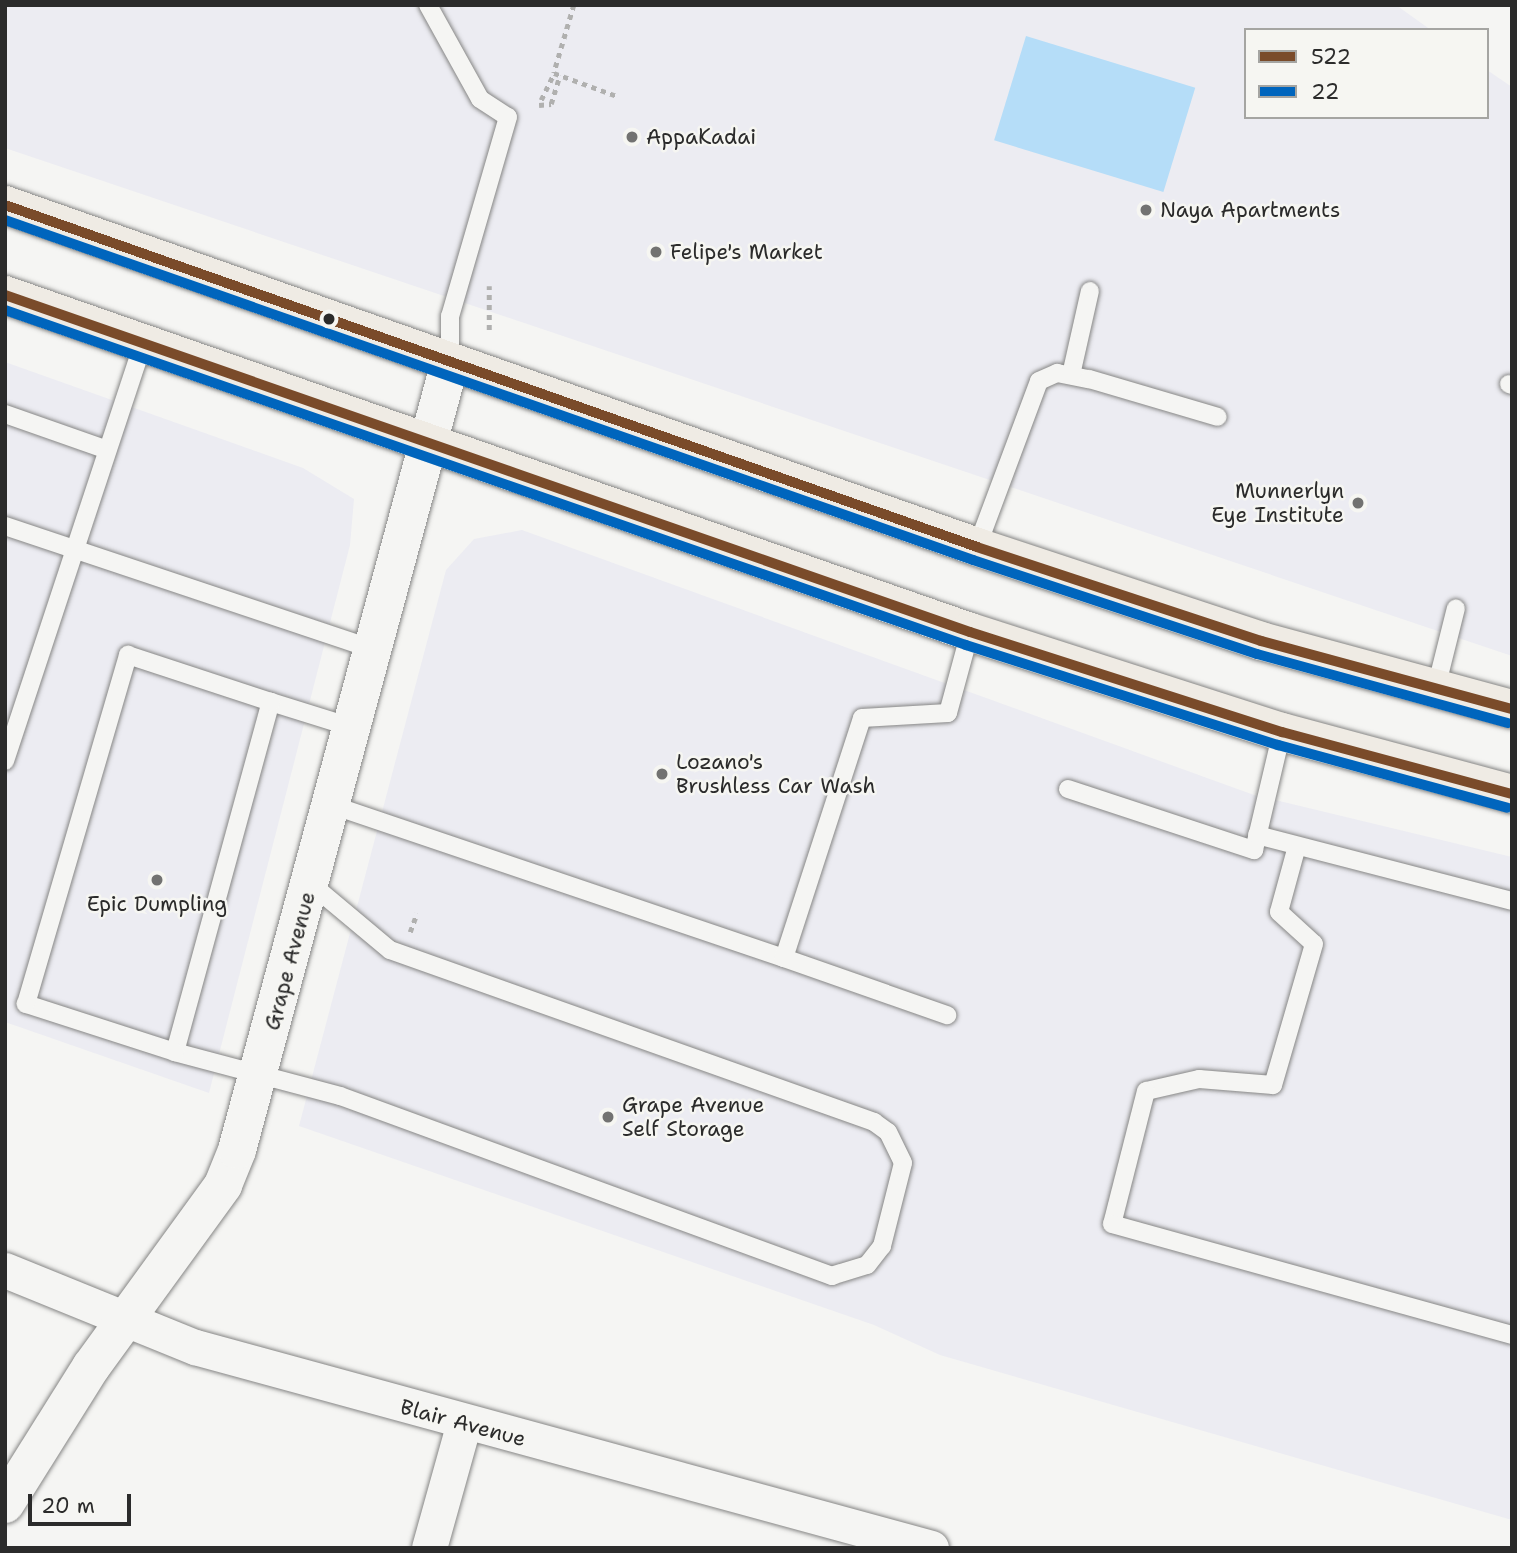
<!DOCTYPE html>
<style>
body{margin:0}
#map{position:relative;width:1517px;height:1553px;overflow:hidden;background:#f5f5f3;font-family:"Shantell Sans",sans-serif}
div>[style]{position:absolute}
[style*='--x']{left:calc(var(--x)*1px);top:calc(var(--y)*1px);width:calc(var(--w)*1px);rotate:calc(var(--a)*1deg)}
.built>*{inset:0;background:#ececf2}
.water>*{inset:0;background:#b5ddf8;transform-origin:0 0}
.path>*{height:4.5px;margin-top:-2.25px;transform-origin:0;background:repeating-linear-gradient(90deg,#b0b0af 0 5px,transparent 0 10px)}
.roads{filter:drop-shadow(0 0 2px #868685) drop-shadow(0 0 2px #868685)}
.lane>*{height:18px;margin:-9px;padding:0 9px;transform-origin:9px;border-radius:9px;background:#f5f5f3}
.street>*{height:35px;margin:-17.5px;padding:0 17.5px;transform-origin:17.5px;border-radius:17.5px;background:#f5f5f3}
.secondary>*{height:38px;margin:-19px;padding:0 19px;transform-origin:19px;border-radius:19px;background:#f5f5f3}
.primary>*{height:38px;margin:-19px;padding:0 19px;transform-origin:19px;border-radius:19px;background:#efebe4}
.bus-1>*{height:10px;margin:-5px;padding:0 5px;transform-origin:5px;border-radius:5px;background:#7a4b2a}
.bus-2>*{height:10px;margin:-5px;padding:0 5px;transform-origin:5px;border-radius:5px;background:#0065bd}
.dots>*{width:19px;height:19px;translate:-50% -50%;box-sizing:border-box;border:4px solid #f6f6f2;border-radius:50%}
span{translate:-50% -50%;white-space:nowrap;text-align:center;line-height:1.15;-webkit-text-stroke:5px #f6f6f2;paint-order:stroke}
.poi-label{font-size:21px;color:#2b2b2b}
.left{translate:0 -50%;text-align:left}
.right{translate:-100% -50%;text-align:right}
.street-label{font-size:21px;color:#2b2b2b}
.frame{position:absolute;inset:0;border:7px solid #2b2b2b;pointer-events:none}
.legend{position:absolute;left:1244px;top:28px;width:245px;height:91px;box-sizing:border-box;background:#f6f6f2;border:2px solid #a5a5a2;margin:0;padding:9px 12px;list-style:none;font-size:21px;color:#2b2b2b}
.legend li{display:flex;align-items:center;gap:14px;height:35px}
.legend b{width:35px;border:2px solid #a5a5a2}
.scale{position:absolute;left:28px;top:1494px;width:103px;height:32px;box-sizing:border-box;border:4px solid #2b2b2b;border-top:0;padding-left:9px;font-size:21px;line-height:24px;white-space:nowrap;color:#2b2b2b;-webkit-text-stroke:5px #f6f6f2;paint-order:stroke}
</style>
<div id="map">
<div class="built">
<i style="clip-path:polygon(5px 5px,1396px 5px,1431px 30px,1246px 30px,1246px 117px,1487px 117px,1487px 70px,1512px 87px,1512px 656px,5px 148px)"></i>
<i style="clip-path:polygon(5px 362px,303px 468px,354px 499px,350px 545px,209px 1093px,5px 1022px)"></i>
<i style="clip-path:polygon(522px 530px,1254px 795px,1512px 857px,1512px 1520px,940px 1355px,874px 1325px,299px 1126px,446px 570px,474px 539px)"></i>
</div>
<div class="water">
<i style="left:1026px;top:36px;width:177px;height:109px;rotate:17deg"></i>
</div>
<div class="path">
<i style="--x:574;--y:5;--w:71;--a:106.4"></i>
<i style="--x:554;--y:73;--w:67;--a:20.1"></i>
<i style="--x:541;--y:100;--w:30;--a:-64"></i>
<i style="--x:539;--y:105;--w:12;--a:-5"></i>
<i style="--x:551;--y:104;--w:30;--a:-73"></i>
<i style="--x:489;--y:330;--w:44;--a:-90"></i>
<i style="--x:410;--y:932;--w:20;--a:-70"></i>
</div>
<div class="roads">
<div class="lane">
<i style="--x:428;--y:5;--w:107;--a:61"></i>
<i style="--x:480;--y:99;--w:33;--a:33"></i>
<i style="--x:508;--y:117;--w:207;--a:106.2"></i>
<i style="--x:450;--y:316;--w:46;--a:90"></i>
<i style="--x:1071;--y:375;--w:86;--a:-77.3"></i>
<i style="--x:1509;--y:384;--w:3;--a:18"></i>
<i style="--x:5;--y:414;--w:108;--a:19.4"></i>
<i style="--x:5;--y:526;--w:390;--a:18.5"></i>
<i style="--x:977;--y:547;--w:177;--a:-69.5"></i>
<i style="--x:1039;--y:381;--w:20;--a:-24"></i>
<i style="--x:1057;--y:373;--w:33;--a:11"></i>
<i style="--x:1089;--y:379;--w:134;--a:16.4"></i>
<i style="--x:1436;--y:688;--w:82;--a:-76"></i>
<i style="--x:5;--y:761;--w:439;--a:-71.7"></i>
<i style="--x:1068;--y:789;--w:196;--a:18.2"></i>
<i style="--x:1254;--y:850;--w:121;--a:-76.7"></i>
<i style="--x:332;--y:805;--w:477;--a:18.7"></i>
<i style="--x:784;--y:958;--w:252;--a:-72"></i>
<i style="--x:862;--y:718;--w:86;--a:-3.3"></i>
<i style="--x:948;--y:713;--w:84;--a:-74.8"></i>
<i style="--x:1257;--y:835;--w:263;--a:14.5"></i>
<i style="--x:1297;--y:846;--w:68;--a:105.3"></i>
<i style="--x:1279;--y:912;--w:47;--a:42.4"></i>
<i style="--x:1314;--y:944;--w:147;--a:106.2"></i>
<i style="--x:1273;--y:1085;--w:74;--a:-175.4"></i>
<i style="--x:1199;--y:1079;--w:54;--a:167.2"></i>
<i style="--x:1146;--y:1091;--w:137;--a:104.3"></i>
<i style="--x:1112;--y:1224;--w:415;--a:15.5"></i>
<i style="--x:311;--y:884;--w:103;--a:39.9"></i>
<i style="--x:390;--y:950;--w:514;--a:19.56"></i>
<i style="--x:874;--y:1122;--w:17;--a:36"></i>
<i style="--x:888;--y:1132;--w:34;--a:64"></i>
<i style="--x:903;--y:1163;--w:86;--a:104.2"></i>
<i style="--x:882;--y:1246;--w:24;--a:128"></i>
<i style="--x:867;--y:1265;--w:37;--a:163"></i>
<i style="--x:832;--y:1276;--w:524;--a:-159.9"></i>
<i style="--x:340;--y:1096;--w:171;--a:-165.1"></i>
<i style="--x:175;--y:1052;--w:363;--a:-74.7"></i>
<i style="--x:271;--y:702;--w:87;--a:17.4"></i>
<i style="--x:784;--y:958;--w:173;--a:19.3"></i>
<i style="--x:175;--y:1052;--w:157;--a:-162.1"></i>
<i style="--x:26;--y:1004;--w:364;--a:-73.7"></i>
<i style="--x:128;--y:655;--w:151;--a:18.2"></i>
</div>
<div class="street">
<i style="--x:5;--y:1270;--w:205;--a:22.1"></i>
<i style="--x:195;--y:1347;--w:763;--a:15.27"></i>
<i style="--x:429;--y:1548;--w:130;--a:-74.4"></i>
</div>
<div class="secondary">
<i style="--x:5;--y:1504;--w:162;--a:-57.9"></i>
<i style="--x:91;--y:1367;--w:225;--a:-54"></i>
<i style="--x:223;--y:1185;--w:38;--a:-68"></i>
<i style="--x:237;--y:1150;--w:816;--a:-74.87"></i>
</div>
<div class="primary">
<i style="--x:5;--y:205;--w:1030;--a:19.38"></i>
<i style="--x:977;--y:547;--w:299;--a:18.3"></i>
<i style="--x:1261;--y:641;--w:260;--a:15.2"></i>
<i style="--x:5;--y:295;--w:1022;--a:19.25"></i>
<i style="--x:970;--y:632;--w:328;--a:17.8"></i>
<i style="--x:1282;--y:732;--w:238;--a:15.1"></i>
</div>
</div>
<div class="bus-1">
<i style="--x:5;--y:205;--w:1030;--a:19.38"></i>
<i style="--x:977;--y:547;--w:299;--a:18.3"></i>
<i style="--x:1261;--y:641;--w:260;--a:15.2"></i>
<i style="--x:5;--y:295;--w:1022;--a:19.25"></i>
<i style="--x:970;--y:632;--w:328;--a:17.8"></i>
<i style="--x:1282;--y:732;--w:238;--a:15.1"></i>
</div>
<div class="bus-2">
<i style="--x:5;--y:220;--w:1026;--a:19.35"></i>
<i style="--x:973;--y:560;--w:299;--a:18.3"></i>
<i style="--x:1257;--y:654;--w:260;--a:15.4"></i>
<i style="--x:5;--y:310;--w:1018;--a:19.22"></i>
<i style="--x:966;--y:645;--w:328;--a:17.8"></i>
<i style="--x:1278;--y:745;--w:238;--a:15.3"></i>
</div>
<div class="dots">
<i style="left:632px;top:137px;background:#727271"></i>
<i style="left:1146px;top:210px;background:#727271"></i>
<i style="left:656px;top:252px;background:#727271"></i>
<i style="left:329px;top:319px;background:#2b2b2b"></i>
<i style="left:1358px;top:503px;background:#727271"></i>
<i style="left:662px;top:774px;background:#727271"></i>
<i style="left:157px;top:880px;background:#727271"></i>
<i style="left:608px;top:1117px;background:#727271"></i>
</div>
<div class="poi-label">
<span class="left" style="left:646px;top:137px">AppaKadai</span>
<span class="left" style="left:1160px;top:210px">Naya Apartments</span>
<span class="left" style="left:670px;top:252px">Felipe's Market</span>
<span class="right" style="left:1344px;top:503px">Munnerlyn<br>Eye Institute</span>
<span class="left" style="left:676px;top:774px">Lozano's<br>Brushless Car Wash</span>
<span style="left:157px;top:904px">Epic Dumpling</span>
<span class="left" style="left:622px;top:1117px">Grape Avenue<br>Self Storage</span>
</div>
<div class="street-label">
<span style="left:290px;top:961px;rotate:-75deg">Grape Avenue</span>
<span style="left:463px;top:1423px;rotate:15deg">Blair Avenue</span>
</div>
<div class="frame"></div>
<ul class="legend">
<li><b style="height:9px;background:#7a4b2a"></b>522</li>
<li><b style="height:9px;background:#0065bd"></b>22</li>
</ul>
<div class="scale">20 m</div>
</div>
